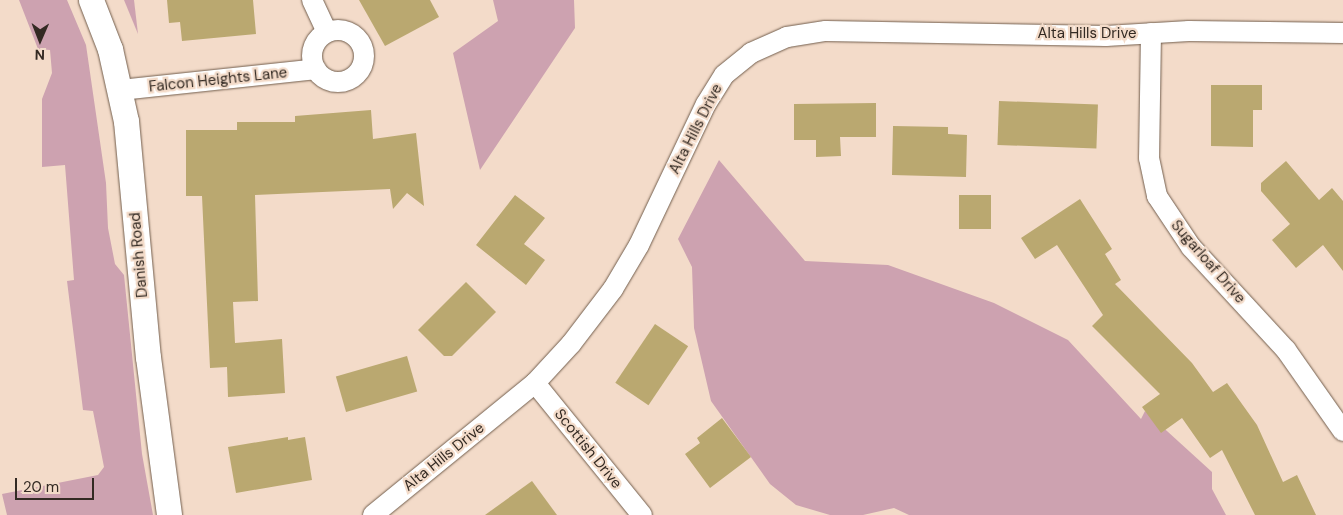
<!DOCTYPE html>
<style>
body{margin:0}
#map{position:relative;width:1343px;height:515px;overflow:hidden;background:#f3dbc9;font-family:"DM Sans",sans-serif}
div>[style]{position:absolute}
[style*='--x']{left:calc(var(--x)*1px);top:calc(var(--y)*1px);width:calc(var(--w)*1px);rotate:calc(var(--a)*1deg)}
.green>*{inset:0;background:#cda2b0}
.building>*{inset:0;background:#baa870;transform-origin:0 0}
.roads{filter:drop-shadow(0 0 1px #725e4d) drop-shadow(0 0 1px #725e4d)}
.minor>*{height:20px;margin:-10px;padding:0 10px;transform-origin:10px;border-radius:10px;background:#fff}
.minor>.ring{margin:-10px;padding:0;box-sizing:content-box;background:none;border:20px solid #fff;border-radius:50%}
.tertiary>*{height:25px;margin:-12.5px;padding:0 12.5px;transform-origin:12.5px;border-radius:12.5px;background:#fff}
span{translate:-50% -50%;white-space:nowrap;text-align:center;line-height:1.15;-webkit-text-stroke:4.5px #f3dbc9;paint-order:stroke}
.street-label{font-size:15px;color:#332a23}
.north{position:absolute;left:15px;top:15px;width:50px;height:50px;-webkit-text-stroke:4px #f3dbc9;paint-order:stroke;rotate:181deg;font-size:14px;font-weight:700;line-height:20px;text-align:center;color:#332a23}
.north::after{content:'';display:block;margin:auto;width:18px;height:22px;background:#332a23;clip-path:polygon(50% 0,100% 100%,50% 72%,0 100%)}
.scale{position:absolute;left:15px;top:478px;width:79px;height:22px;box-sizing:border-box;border:2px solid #332a23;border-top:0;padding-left:6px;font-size:15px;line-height:18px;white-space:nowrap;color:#332a23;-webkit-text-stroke:4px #f3dbc9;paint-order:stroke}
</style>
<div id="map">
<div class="green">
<i style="clip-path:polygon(19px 0,67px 0,86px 45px,106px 183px,108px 228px,115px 264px,124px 275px,142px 454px,153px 515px,7px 515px,2px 494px,98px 475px,104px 467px,93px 411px,83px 410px,67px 281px,74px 280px,65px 165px,42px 167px,42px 99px,52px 73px,50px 50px,38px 49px)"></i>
<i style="clip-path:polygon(124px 0,134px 0,138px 34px)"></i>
<i style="clip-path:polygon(493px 0,574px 0,575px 28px,480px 170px,453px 53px,498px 21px)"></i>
<i style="clip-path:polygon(719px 160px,805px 261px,888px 265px,994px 303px,1068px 340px,1141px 419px,1145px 411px,1212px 472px,1212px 489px,1226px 515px,909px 515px,894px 508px,863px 515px,830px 515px,796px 505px,770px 484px,711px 401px,694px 328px,692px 267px,678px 239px)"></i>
</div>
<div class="building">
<i style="clip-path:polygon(167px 0,253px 0,256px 34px,182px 41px,180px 22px,169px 23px)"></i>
<i style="clip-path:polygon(359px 0,430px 0,439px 17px,385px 46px)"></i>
<i style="clip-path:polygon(1211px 85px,1262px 85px,1262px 110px,1253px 110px,1253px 147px,1211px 146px)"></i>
<i style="left:999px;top:101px;width:99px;height:44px;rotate:2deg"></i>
<i style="clip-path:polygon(876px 103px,876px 137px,840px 137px,841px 156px,816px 157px,816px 140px,794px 140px,794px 104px)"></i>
<i style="clip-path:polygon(371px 110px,373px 139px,416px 133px,424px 206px,407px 193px,393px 209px,390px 189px,255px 195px,258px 301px,233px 302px,235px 343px,282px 339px,285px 393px,228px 397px,227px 367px,210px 368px,202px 196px,186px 196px,186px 130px,237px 130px,237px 122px,295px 122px,295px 116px)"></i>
<i style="clip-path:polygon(893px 126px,948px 127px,948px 134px,967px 135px,966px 177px,892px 175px)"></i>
<i style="clip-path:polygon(1286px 161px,1319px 200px,1332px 188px,1343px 201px,1343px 271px,1323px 245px,1296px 268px,1272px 240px,1290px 224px,1261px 191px,1261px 183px)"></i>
<i style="clip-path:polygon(515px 195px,545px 218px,524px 244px,545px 260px,526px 285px,476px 245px)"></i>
<i style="left:959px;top:195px;width:32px;height:34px"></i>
<i style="clip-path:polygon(1080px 199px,1112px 249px,1105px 254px,1121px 280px,1115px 284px,1192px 363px,1213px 392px,1227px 383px,1257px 425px,1283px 482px,1297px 475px,1316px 515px,1255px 515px,1222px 450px,1210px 458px,1182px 418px,1161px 433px,1142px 407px,1160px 394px,1092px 326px,1103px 315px,1057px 245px,1035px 259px,1021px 238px)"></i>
<i style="clip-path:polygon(466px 282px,496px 312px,452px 356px,444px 356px,418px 330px)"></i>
<i style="left:655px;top:324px;width:40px;height:71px;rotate:34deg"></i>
<i style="left:407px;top:356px;width:37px;height:74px;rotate:74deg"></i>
<i style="clip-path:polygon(722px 418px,751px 457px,710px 488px,685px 454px,700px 443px,697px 438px)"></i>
<i style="clip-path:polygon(288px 437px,288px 440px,305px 437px,312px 480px,236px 493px,228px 447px)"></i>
<i style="clip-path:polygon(532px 481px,557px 515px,485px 515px)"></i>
</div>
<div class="roads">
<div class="minor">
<i style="--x:312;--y:0;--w:35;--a:65"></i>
<i class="ring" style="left:312px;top:30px;width:32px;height:32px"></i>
<i style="--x:1151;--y:33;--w:125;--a:90.9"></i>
<i style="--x:1149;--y:158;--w:39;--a:78"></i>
<i style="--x:1157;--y:196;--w:61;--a:56.3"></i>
<i style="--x:1191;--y:247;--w:140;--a:47.3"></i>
<i style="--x:1286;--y:350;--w:99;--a:54.9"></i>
<i style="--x:121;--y:90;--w:196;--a:-6.1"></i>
<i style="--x:535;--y:383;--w:170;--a:51"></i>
<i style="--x:373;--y:515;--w:209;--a:-39.2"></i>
<i style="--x:535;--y:383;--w:53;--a:-47.3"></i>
<i style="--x:571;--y:344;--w:69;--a:-52.6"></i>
<i style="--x:613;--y:289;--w:51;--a:-59.4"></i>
<i style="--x:639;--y:245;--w:156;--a:-64.6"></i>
<i style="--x:706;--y:104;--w:34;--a:-58"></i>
<i style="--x:724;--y:75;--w:35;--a:-39"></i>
<i style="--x:751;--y:53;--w:39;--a:-24"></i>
<i style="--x:787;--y:37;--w:39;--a:-9"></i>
<i style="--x:826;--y:31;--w:280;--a:1"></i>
<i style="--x:1106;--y:36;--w:83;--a:-3.4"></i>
<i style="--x:1189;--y:31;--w:154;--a:0.7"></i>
</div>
<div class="tertiary">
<i style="--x:91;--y:0;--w:53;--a:68.8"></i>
<i style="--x:110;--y:49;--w:74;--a:77.5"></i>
<i style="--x:126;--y:121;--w:237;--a:84.7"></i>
<i style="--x:148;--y:357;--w:159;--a:82.4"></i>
</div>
</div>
<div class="street-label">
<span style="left:1087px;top:34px">Alta Hills Drive</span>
<span style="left:218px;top:80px;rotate:-6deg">Falcon Heights Lane</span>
<span style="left:696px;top:129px;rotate:-63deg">Alta Hills Drive</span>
<span style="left:139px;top:255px;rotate:-95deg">Danish Road</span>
<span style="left:1208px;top:262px;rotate:49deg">Sugarloaf Drive</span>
<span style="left:588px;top:449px;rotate:51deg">Scottish Drive</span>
<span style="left:444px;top:457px;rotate:-39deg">Alta Hills Drive</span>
</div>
<div class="north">N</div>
<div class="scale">20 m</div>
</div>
